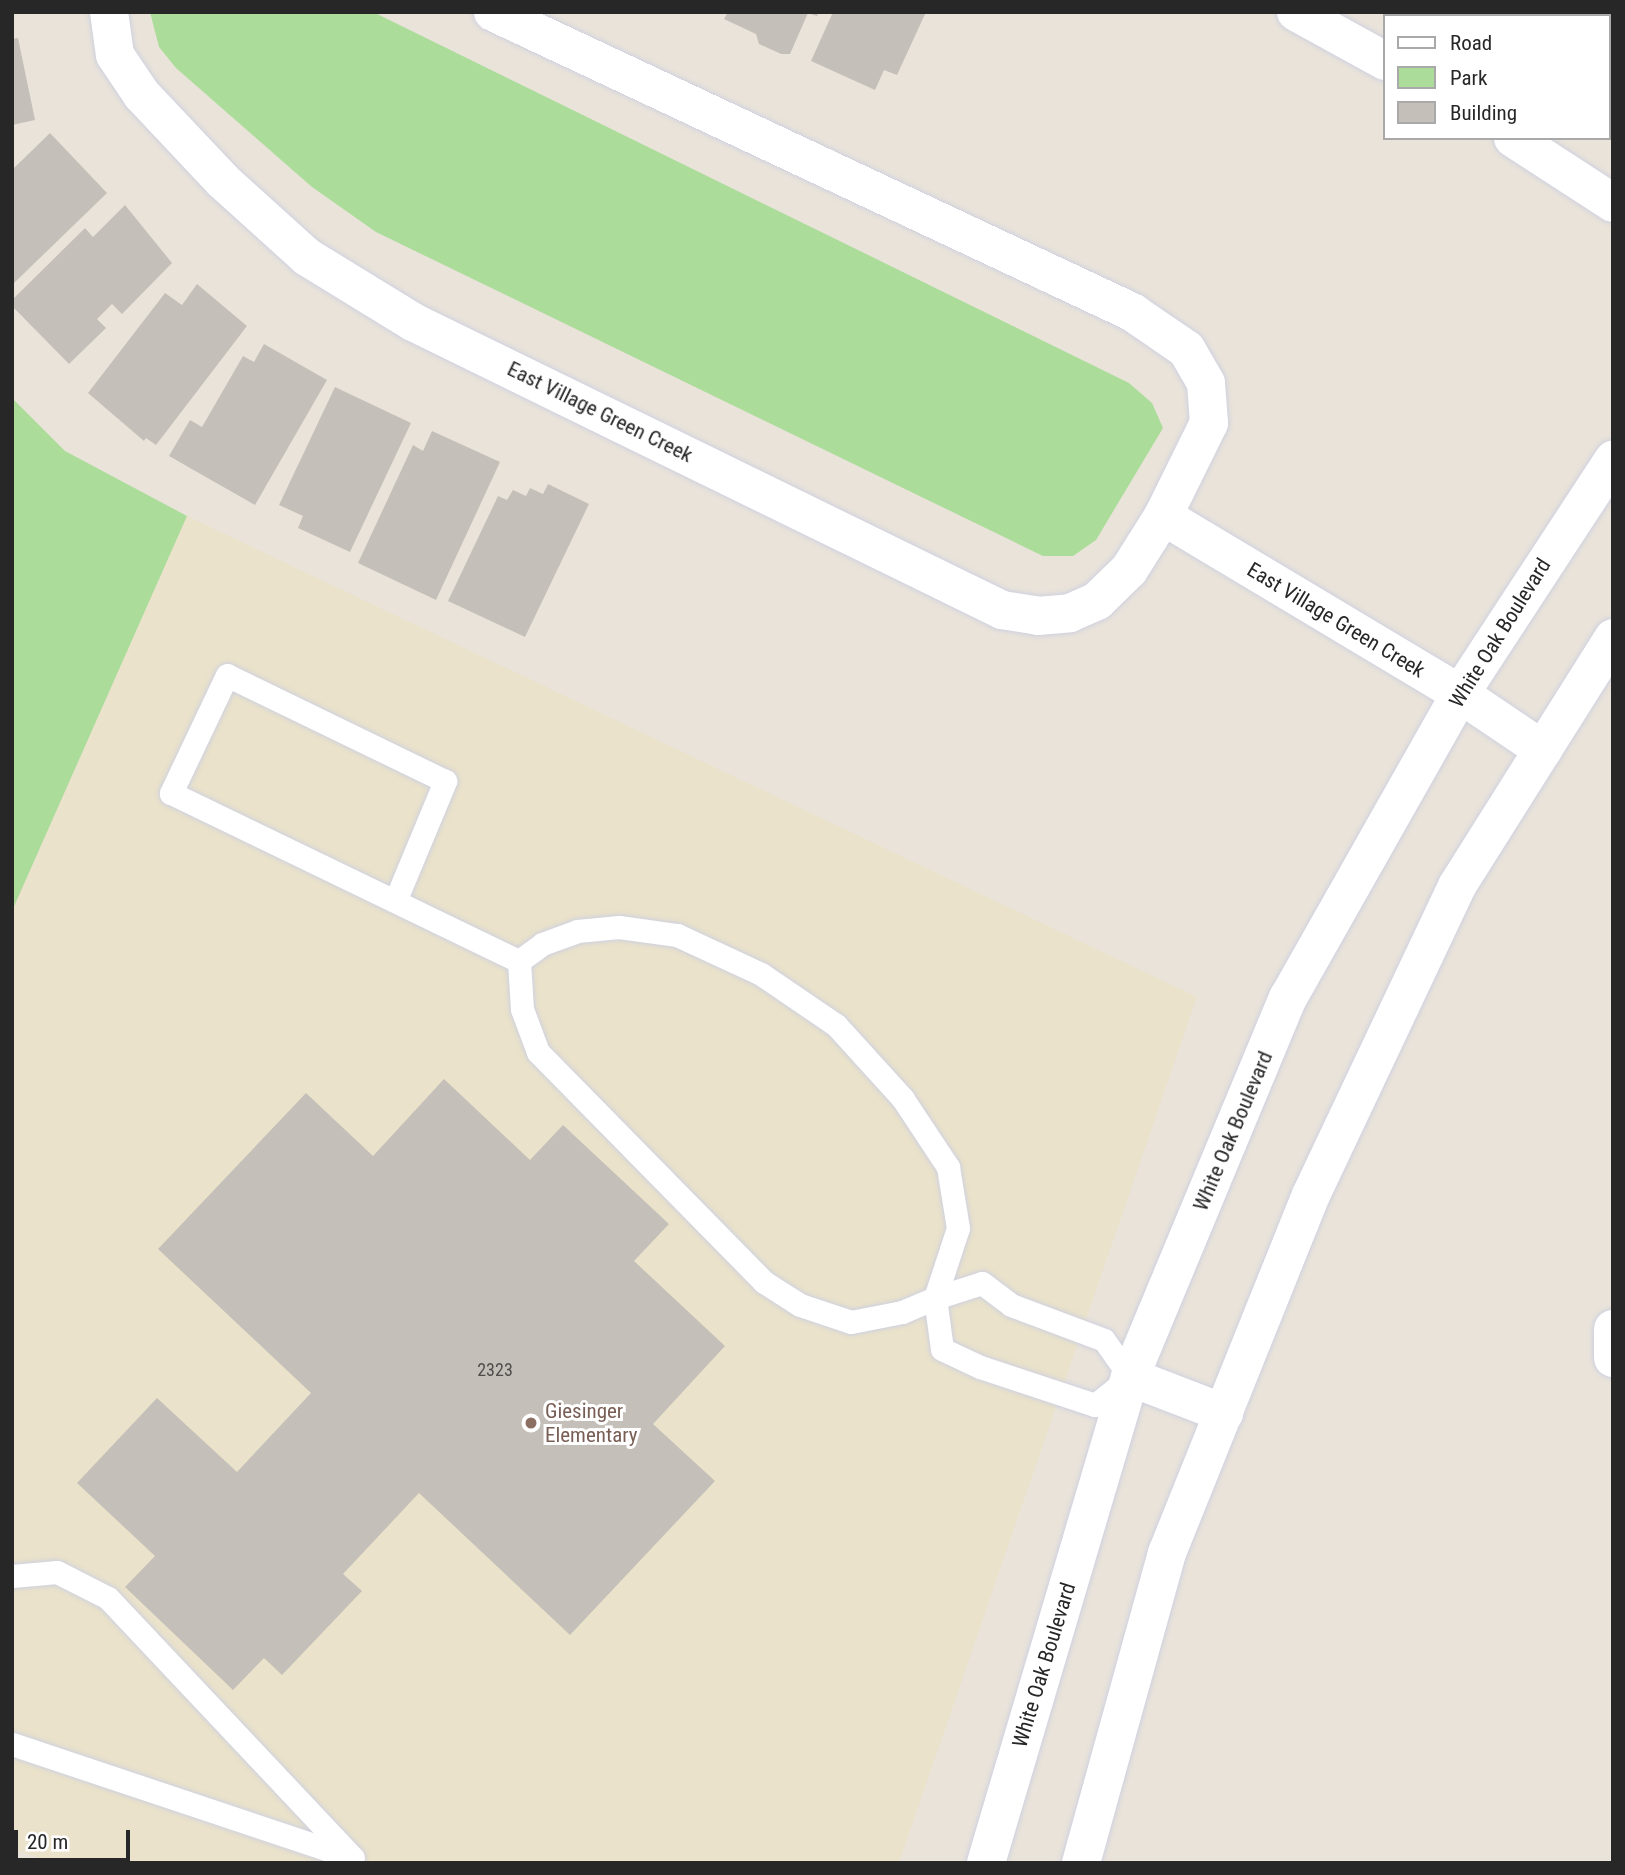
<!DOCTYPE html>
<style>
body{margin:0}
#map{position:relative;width:1625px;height:1875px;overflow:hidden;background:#e9e3da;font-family:"Roboto Condensed",sans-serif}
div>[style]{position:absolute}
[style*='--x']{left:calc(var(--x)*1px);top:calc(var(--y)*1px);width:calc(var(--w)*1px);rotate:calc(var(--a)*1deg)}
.education>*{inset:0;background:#eae2ca}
.green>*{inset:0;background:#abdc9a}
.building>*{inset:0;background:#c4c0b9}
.roads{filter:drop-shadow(0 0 2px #cfd1df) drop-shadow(0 0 2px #cfd1df)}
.service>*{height:23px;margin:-11.5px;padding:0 11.5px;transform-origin:11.5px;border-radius:11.5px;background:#fff}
.minor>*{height:38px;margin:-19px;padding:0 19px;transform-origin:19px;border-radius:19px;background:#fff}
.tertiary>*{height:38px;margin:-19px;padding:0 19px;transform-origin:19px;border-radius:19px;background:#fff}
.dots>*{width:19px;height:19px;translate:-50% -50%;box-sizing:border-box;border:4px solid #fff;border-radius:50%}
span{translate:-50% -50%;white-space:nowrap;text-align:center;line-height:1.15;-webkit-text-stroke:6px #fff;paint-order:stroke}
.number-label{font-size:18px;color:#4e4d4c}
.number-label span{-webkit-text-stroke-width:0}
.street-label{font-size:21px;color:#272727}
.education-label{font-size:21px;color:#785e54}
.left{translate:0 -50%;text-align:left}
.frame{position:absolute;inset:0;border:14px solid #272727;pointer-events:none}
.legend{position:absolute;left:1383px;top:14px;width:228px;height:126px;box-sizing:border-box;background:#fff;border:2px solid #a9a9a9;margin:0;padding:9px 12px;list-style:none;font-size:21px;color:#272727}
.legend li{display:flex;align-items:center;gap:14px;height:35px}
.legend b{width:35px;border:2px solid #a9a9a9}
.scale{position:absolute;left:14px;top:1830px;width:116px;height:32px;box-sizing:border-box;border:4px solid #272727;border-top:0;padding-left:9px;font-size:21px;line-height:24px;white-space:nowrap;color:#272727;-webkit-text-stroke:5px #fff;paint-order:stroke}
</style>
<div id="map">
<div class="education">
<i style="clip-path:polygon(187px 516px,1197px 997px,899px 1863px,52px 1863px,12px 1848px,12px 911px)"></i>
</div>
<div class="green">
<i style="clip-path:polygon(150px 12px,373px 12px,1129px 383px,1152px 403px,1163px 428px,1096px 540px,1073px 556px,1043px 556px,376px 232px,312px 187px,176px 68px,159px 47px)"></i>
<i style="clip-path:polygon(12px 398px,65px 451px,187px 516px,12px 911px)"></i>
</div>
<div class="building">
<i style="clip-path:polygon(728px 12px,819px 12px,817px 16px,808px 13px,790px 54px,781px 54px,759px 44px,756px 34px,724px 19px)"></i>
<i style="clip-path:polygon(833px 12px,926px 12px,897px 75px,884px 70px,875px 90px,811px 61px)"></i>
<i style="clip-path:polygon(18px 38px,35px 120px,12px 125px,12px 39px)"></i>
<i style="clip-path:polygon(50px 133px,107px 193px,12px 285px,12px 170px)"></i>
<i style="clip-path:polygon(125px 205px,172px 263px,122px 314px,112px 304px,97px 319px,106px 328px,69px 364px,12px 306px,12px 300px,85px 228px,93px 237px)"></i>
<i style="clip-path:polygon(197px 284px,247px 326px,156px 445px,146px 438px,144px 441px,88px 393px,165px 293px,182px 305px)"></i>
<i style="clip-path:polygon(264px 344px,327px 380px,255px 505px,169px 456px,190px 420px,202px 427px,243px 356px,254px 362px)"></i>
<i style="clip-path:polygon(335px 387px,411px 423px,350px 552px,298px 528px,303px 516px,279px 505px)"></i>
<i style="clip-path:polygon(432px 431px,500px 462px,436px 600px,358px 563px,413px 445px,423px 451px)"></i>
<i style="clip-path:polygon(548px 484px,589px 504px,525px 637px,448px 601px,498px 496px,507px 500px,513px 490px,526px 496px,530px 488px,543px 494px)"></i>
<i style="clip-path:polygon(444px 1079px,530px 1160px,563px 1125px,669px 1224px,634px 1261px,725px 1346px,653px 1424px,715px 1481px,570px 1635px,419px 1493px,343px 1574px,362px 1591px,282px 1675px,264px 1658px,233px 1690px,125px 1587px,155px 1556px,77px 1483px,157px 1398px,237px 1472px,311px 1393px,158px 1249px,306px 1093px,373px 1156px)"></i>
</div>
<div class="roads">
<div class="service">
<i style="--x:396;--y:899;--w:128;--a:-67.4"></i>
<i style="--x:445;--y:781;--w:242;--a:-154.1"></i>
<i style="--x:227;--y:675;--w:131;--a:115.4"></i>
<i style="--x:171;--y:793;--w:386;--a:25.8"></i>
<i style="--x:619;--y:927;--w:59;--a:7.9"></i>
<i style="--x:677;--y:935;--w:93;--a:24.9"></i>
<i style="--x:761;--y:974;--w:91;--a:34.2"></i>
<i style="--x:836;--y:1025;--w:100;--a:47.8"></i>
<i style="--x:903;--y:1099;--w:82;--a:56.5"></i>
<i style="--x:948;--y:1167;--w:62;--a:80.7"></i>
<i style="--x:958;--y:1228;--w:74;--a:108.2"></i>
<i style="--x:935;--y:1298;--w:36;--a:157"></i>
<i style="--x:902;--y:1312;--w:52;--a:168.9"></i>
<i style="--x:851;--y:1322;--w:54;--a:-161.6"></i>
<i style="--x:800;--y:1305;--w:43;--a:-147.4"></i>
<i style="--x:764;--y:1282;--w:322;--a:-134.5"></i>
<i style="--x:538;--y:1052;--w:46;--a:-110.4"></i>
<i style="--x:522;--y:1009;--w:48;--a:-93.6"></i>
<i style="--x:519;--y:961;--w:29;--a:-36"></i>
<i style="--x:542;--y:944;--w:37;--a:-20"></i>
<i style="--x:577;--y:931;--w:42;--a:-5.4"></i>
<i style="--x:982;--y:1283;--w:36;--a:37"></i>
<i style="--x:1011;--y:1305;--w:99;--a:20.6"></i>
<i style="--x:1104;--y:1340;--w:45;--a:54.9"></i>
<i style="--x:1130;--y:1377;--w:45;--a:141.3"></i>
<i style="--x:1095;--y:1405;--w:121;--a:-161.7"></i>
<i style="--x:980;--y:1367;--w:42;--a:-154.7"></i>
<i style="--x:942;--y:1349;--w:51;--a:-97.8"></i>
<i style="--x:935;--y:1298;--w:49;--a:-17.7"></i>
<i style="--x:12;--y:1576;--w:45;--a:-5.1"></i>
<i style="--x:57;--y:1572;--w:57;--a:27"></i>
<i style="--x:108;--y:1598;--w:357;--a:46.7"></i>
<i style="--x:12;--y:1744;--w:359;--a:18.5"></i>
</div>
<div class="minor">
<i style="--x:109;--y:12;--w:43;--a:82.1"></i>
<i style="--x:115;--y:55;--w:48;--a:56"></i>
<i style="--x:142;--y:95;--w:118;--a:46.7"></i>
<i style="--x:223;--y:181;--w:113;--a:42.1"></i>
<i style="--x:307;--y:257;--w:124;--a:31.5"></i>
<i style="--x:413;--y:322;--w:656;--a:26.06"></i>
<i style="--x:1002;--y:610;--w:36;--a:9"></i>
<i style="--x:1038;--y:616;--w:32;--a:-5"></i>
<i style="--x:1070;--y:613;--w:30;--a:-24"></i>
<i style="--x:1097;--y:601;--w:45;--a:-44.1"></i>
<i style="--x:1129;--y:570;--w:64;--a:-57.8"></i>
<i style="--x:1163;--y:516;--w:104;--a:-63.7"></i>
<i style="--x:1209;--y:423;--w:40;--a:-94.3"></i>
<i style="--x:1206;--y:383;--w:39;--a:-120"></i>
<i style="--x:1186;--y:349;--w:65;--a:-145.6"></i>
<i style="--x:1132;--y:312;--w:706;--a:-154.85"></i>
<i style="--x:1163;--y:516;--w:346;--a:30.9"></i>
<i style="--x:1460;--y:694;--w:100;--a:34"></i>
<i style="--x:1613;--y:1329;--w:29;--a:90"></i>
<i style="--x:1130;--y:1377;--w:101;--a:21"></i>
</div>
<div class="tertiary">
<i style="--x:1296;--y:12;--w:102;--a:28.8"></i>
<i style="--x:1521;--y:12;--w:7;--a:34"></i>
<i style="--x:1609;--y:64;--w:4;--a:27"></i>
<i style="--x:1513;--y:138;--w:119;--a:33"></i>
<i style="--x:986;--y:1863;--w:507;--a:-73.5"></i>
<i style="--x:1130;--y:1377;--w:411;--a:-67.4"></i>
<i style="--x:1288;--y:998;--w:349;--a:-60.5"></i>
<i style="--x:1460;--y:694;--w:280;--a:-56.8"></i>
<i style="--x:1081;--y:1863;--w:322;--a:-74.5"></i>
<i style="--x:1167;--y:1553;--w:386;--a:-68.1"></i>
<i style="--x:1311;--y:1195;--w:342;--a:-64.7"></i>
<i style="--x:1457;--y:886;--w:293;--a:-57.8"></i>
</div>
</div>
<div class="dots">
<i style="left:531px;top:1423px;background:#8d6e63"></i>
</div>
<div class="number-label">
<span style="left:495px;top:1370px">2323</span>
</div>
<div class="street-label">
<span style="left:600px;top:412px;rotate:26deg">East Village Green Creek</span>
<span style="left:1336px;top:620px;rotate:31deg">East Village Green Creek</span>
<span style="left:1500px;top:633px;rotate:-58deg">White Oak Boulevard</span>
<span style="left:1233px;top:1131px;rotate:-67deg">White Oak Boulevard</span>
<span style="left:1044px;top:1665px;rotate:-73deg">White Oak Boulevard</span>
</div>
<div class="education-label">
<span class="left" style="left:545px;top:1423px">Giesinger<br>Elementary</span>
</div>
<div class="frame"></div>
<ul class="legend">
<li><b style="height:9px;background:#fff"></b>Road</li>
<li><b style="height:19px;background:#abdc9a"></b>Park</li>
<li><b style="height:19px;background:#c4c0b9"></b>Building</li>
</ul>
<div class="scale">20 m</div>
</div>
